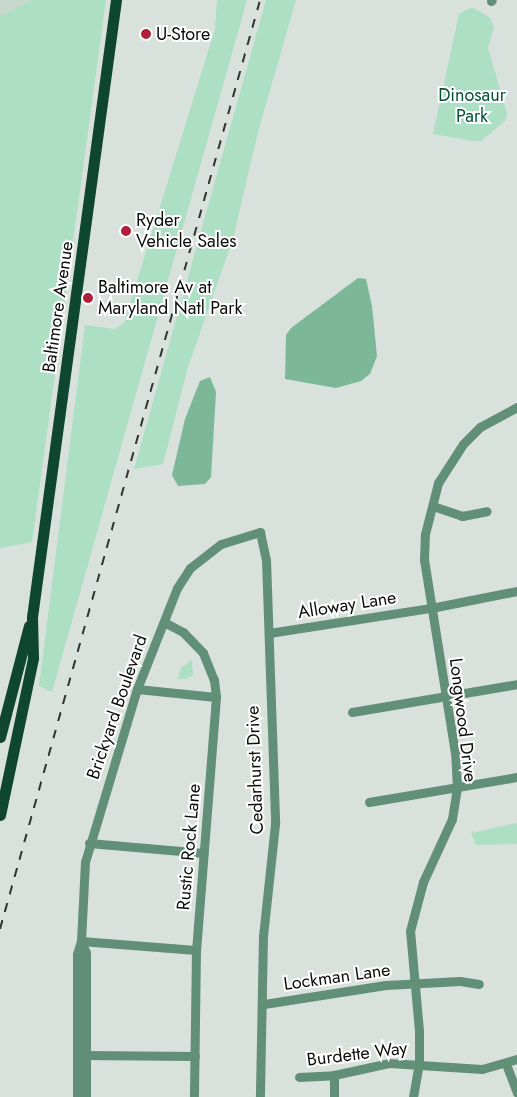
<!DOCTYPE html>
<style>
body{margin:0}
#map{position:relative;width:517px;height:1097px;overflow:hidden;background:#d9e1dc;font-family:Jost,sans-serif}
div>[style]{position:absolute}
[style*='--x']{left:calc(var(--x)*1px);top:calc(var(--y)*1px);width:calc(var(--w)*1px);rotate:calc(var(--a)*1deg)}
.built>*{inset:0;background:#c9d8cf}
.green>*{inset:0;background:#acdfc3}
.water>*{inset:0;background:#7cb798}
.minor>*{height:9px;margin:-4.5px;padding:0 4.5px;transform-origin:4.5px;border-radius:4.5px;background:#628f77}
.major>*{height:11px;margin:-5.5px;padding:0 5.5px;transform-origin:5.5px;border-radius:5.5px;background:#0f462f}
.rail>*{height:2px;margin-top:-1px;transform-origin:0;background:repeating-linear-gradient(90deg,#303432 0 9px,transparent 0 18px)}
.dots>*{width:14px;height:14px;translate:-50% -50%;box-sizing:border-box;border:2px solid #fff;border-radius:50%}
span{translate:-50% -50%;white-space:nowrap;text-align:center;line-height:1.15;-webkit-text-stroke:4px #fff;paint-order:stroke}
.poi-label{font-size:18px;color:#0a0d0b}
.left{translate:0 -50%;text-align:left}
.park-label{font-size:18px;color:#035135}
.street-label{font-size:18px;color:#0a0d0b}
</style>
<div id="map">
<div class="built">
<i style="clip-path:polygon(0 0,32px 0,0 16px)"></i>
</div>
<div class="green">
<i style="clip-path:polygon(32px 0,106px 0,32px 542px,0 548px,0 16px)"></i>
<i style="clip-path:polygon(217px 0,247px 0,52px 692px,39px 686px,85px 325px,115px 329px,124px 323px,215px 29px)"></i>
<i style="clip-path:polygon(266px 0,296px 0,258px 132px,233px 239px,188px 367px,163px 464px,134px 469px)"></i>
<i style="clip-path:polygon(472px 7px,490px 18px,494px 27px,488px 48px,507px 113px,506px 120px,481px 141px,473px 141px,433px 134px,459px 14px)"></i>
<i style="clip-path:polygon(192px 660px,193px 675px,186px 679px,178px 679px,181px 668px)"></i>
<i style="clip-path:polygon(517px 823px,517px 844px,476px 845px,471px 833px)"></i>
</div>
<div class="water">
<i style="clip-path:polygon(358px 278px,366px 279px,372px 306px,377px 356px,370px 374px,361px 381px,336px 388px,285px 379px,286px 335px,291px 328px)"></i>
<i style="clip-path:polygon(210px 377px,216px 392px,211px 477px,205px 484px,178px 486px,172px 475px,185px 419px,200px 381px)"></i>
</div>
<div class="minor">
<i style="--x:491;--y:1;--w:1;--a:-45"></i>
<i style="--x:433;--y:506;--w:31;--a:19"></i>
<i style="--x:462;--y:516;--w:25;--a:-11"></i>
<i style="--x:164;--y:622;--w:21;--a:28"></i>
<i style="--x:183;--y:632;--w:29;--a:46"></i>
<i style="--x:203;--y:653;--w:29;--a:68"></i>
<i style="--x:214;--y:680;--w:17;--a:83"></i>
<i style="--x:216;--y:697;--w:254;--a:94.5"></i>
<i style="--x:196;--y:950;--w:147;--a:90.8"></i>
<i style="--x:269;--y:633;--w:164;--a:-8.8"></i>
<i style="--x:431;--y:608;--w:88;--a:-11.2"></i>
<i style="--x:137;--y:689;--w:79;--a:5.8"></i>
<i style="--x:352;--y:712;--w:167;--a:-9.6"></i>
<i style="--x:369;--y:802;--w:150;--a:-9.6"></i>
<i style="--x:89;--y:843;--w:115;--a:5"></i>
<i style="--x:81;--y:941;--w:13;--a:67"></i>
<i style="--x:86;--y:953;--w:144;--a:90"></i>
<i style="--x:81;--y:941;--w:115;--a:4.5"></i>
<i style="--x:264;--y:1004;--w:123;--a:-8.9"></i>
<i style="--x:386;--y:985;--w:74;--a:-3.1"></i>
<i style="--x:460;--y:981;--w:19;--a:9"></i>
<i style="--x:82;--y:1055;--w:113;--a:0.5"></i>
<i style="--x:506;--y:1064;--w:31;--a:69"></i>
<i style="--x:299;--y:1077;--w:35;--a:-3"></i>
<i style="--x:334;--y:1075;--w:56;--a:-12.3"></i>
<i style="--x:389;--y:1063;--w:93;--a:3.7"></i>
<i style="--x:482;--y:1069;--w:36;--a:-16"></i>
<i style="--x:77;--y:1097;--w:143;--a:-90"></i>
<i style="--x:77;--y:954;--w:14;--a:-73"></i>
<i style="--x:81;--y:941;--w:79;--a:-87.1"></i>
<i style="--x:85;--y:862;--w:181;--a:-73.3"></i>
<i style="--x:137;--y:689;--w:109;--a:-68.4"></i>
<i style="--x:177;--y:588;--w:24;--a:-57"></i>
<i style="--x:190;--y:568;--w:39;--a:-38"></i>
<i style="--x:221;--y:544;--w:41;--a:-17.1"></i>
<i style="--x:260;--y:532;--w:29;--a:78"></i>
<i style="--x:266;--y:560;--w:264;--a:88"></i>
<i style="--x:275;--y:824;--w:113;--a:96.1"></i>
<i style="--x:263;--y:936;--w:161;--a:91.1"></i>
<i style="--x:334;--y:1097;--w:22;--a:-90"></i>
<i style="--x:413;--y:1097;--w:35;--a:-80"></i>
<i style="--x:419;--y:1063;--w:32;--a:-90"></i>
<i style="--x:419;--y:1031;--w:100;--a:-95.1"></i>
<i style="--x:410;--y:931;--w:51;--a:-75.1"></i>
<i style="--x:423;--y:882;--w:69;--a:-65.3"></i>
<i style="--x:452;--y:819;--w:31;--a:-81"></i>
<i style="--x:457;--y:788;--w:35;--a:-93"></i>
<i style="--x:455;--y:753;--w:195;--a:-99.1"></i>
<i style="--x:424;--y:560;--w:26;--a:-88"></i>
<i style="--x:425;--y:534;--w:53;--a:-75.7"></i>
<i style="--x:438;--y:483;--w:46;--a:-57.3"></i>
<i style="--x:463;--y:444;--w:24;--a:-45"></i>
<i style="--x:480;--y:427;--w:42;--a:-28.4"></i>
</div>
<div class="major">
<i style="--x:0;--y:737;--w:115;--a:-75.4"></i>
<i style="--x:0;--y:815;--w:160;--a:-78.1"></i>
<i style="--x:33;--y:658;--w:41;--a:-91.4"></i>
<i style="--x:32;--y:617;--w:623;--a:-82.25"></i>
</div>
<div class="rail">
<i style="--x:0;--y:929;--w:965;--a:-74.36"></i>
</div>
<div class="dots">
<i style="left:146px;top:34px;background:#b11e3a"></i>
<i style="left:126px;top:231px;background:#b11e3a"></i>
<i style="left:88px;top:298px;background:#b11e3a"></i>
</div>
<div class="poi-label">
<span class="left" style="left:156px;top:34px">U-Store</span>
<span class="left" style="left:136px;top:231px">Ryder<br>Vehicle Sales</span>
<span class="left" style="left:98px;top:298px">Baltimore Av at<br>Maryland Natl Park</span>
</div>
<div class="park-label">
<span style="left:472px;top:106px">Dinosaur<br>Park</span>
</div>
<div class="street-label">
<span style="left:58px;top:307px;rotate:-82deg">Baltimore Avenue</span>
<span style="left:347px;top:605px;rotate:-9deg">Alloway Lane</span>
<span style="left:117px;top:707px;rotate:-71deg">Brickyard Boulevard</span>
<span style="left:463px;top:720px;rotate:83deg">Longwood Drive</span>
<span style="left:255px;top:770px;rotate:-92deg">Cedarhurst Drive</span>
<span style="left:189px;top:847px;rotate:-85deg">Rustic Rock Lane</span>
<span style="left:337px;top:977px;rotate:-8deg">Lockman Lane</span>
<span style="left:357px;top:1054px;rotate:-7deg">Burdette Way</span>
</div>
</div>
